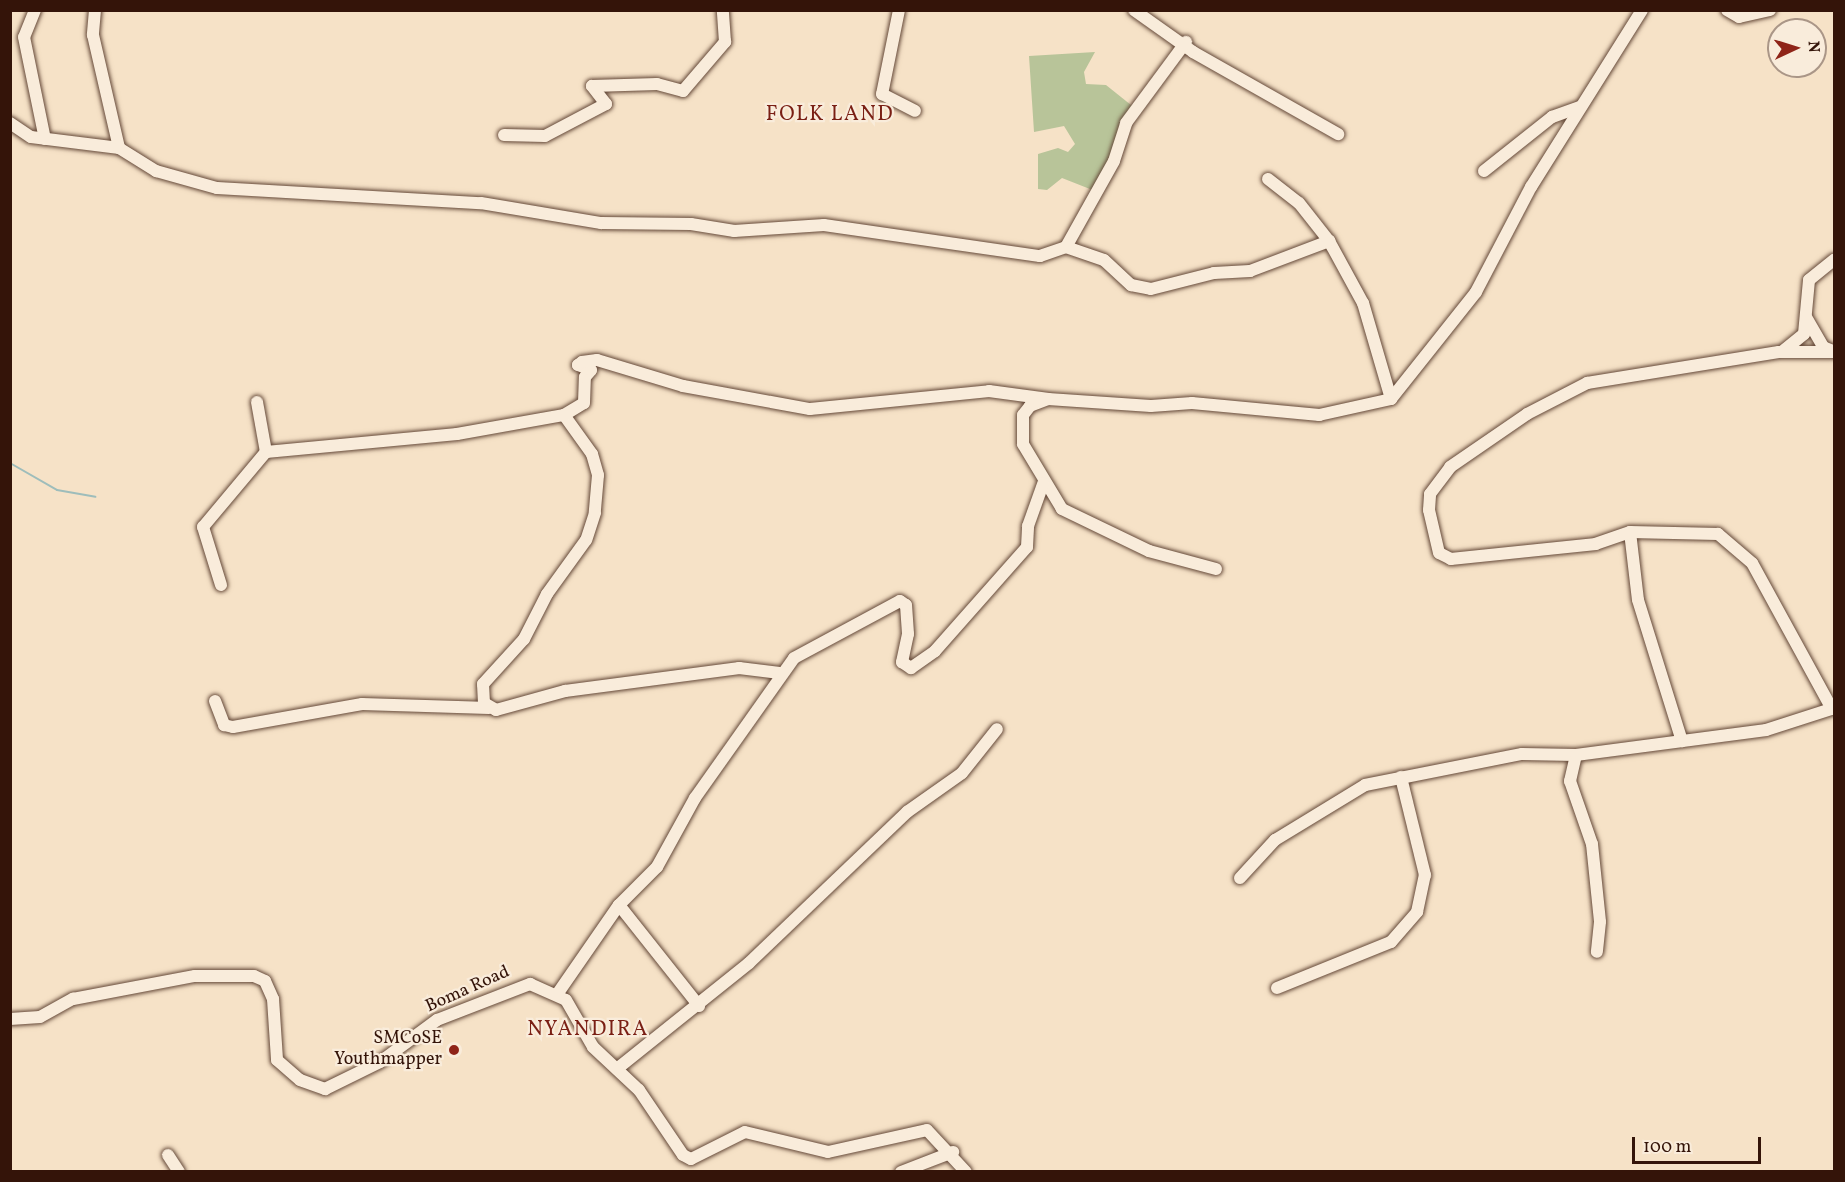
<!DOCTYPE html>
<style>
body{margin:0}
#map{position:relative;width:1845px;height:1182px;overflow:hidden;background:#f6e2c7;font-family:Vollkorn,serif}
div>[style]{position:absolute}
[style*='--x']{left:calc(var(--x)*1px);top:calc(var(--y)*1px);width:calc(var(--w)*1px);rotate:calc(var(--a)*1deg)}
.green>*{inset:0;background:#b8c499}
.stream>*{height:2px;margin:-1px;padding:0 1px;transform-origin:1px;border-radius:1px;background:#9ebdbb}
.roads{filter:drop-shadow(0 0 2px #644838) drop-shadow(0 0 2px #644838)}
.minor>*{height:12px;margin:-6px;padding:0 6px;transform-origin:6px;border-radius:6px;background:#f9ecdb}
.dots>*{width:16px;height:16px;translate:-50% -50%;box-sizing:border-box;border:3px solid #f9ecdb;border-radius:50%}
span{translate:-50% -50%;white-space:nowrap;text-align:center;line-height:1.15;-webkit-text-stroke:4.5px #f9ecdb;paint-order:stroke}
.street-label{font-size:18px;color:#341409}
.poi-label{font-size:18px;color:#341409}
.right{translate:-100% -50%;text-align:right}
.quarter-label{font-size:21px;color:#7a1f14;letter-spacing:1.5px}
.frame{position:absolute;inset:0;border:12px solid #341409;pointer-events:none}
.north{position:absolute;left:1767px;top:18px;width:60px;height:60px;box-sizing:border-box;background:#f9ecdb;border:2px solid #aa9687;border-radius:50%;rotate:86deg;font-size:16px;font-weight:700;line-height:24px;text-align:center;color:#341409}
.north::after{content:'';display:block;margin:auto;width:21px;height:27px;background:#8f2418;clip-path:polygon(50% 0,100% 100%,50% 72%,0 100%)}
.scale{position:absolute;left:1632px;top:1137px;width:129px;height:27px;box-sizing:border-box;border:3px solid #341409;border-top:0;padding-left:8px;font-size:18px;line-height:21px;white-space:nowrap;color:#341409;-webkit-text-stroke:4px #f9ecdb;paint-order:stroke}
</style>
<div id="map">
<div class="green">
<i style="clip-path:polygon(1095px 52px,1084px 72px,1086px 84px,1106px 85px,1131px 105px,1141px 105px,1095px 191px,1062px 178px,1047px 190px,1038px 189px,1038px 154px,1058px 148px,1068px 152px,1075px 144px,1064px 126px,1034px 132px,1029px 56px)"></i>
</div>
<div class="stream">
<i style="--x:10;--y:463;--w:54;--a:29.9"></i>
<i style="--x:57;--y:490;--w:39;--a:10"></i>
</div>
<div class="roads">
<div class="minor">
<i style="--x:35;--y:10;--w:29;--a:112"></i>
<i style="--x:24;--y:37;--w:104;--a:78.4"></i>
<i style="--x:95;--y:10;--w:25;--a:95"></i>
<i style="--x:93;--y:35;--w:116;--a:77"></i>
<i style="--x:899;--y:10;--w:86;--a:101.4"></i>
<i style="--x:882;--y:94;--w:37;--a:27"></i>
<i style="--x:1134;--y:10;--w:72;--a:35.4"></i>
<i style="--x:1193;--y:52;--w:167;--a:29.5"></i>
<i style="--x:1727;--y:10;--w:14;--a:30"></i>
<i style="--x:1739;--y:17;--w:32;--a:-13"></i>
<i style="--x:10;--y:123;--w:25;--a:34"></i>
<i style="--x:31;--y:137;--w:89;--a:7.1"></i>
<i style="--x:119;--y:148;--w:44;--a:31.9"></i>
<i style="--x:156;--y:171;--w:63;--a:15.6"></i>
<i style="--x:217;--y:188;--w:264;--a:3.3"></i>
<i style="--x:481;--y:203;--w:122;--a:9.5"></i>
<i style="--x:601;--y:223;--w:90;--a:0.6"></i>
<i style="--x:691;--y:224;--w:44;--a:9.2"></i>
<i style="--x:734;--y:231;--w:90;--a:-3.8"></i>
<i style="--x:824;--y:225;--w:218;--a:8.2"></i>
<i style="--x:1040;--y:256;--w:28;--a:-19"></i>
<i style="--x:1066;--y:247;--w:40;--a:18.9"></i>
<i style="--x:1104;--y:260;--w:37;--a:43"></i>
<i style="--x:1131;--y:285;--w:20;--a:11"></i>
<i style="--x:1151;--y:289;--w:65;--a:-14.3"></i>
<i style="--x:1214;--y:273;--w:36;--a:-3"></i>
<i style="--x:1250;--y:271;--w:85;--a:-20.8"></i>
<i style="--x:1329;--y:241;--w:71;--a:61.3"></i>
<i style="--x:1363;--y:303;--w:100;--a:73.7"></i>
<i style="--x:1391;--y:399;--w:137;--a:-51.5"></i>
<i style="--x:1476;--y:292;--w:119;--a:-62.4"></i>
<i style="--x:1531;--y:187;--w:209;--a:-57.9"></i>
<i style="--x:504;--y:135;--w:41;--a:1.4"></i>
<i style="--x:545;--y:136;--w:69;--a:-27.7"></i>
<i style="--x:606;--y:104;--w:23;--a:-128"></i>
<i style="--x:592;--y:86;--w:65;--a:-1.8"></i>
<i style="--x:657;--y:84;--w:27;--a:15"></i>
<i style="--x:683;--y:91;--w:65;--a:-49.4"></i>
<i style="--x:725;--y:42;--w:32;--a:-94"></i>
<i style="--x:1484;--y:171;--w:87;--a:-38.5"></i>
<i style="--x:1552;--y:117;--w:29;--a:-20"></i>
<i style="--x:1268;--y:179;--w:39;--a:38"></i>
<i style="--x:1299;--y:203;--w:48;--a:51.7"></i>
<i style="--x:1066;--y:247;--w:98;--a:-60.8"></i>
<i style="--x:1114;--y:161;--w:40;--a:-72"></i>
<i style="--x:1126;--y:123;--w:101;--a:-53.5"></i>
<i style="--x:1806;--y:317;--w:34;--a:60"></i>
<i style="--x:1823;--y:347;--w:11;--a:22"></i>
<i style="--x:1783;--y:351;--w:27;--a:-39"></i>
<i style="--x:1804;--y:334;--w:54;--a:-84.7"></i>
<i style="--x:1809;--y:280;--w:32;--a:-39"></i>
<i style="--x:257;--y:402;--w:51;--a:79.8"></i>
<i style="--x:564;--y:415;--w:48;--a:54.3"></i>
<i style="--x:592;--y:454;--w:22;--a:74"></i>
<i style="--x:598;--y:475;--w:38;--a:95"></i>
<i style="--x:595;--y:513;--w:28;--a:108"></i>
<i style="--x:586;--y:540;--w:67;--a:125.8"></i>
<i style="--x:547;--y:594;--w:51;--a:117.1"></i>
<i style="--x:524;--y:639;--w:61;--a:132.3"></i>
<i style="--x:483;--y:684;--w:19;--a:87"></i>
<i style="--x:484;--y:703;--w:14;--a:30"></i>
<i style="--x:496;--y:710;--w:72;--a:-15.4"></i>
<i style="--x:565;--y:691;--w:176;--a:-7.5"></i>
<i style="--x:739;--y:668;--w:41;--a:7"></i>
<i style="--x:1630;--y:532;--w:68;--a:83.3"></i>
<i style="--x:1638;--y:600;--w:148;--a:72.7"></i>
<i style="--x:1216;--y:569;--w:69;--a:-165"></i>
<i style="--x:1149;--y:551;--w:97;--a:-154.2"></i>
<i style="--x:1062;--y:509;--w:76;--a:-121"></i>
<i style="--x:1023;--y:444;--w:29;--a:-90"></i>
<i style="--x:1023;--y:415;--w:11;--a:-52"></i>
<i style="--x:1030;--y:406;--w:19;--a:-21"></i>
<i style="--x:1048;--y:399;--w:103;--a:3.9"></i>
<i style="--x:1151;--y:406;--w:41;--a:-4.2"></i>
<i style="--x:1192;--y:403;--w:128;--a:5.4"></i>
<i style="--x:1319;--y:415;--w:74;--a:-12.5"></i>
<i style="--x:221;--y:585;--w:61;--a:-107.2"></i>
<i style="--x:203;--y:527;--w:98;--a:-50"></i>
<i style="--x:266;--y:452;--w:192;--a:-5.4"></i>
<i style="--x:457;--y:434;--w:109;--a:-10.1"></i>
<i style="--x:564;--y:415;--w:23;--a:-31"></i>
<i style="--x:584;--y:403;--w:26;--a:-88"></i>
<i style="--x:585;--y:377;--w:9;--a:-49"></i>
<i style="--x:591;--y:370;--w:14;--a:-159"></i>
<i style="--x:578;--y:365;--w:5;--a:-37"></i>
<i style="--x:582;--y:362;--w:15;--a:-8"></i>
<i style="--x:597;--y:360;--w:90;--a:16.8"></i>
<i style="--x:683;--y:386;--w:129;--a:10.3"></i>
<i style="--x:810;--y:409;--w:180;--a:-5.7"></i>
<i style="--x:989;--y:391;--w:60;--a:7.7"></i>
<i style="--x:215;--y:701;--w:26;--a:69"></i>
<i style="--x:224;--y:725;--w:9;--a:13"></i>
<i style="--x:233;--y:727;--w:131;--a:-10.1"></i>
<i style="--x:362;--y:704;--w:127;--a:1.8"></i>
<i style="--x:1832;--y:709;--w:166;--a:-118.7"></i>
<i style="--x:1752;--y:563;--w:45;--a:-139.5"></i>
<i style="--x:1718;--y:534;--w:88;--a:-178.7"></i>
<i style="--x:1630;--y:532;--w:36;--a:161"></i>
<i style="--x:1596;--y:544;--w:146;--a:174.1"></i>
<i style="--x:1451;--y:559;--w:13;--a:-153"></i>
<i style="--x:1439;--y:553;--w:44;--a:-103.1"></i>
<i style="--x:1429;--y:510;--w:16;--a:-86"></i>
<i style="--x:1430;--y:494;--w:34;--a:-53"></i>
<i style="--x:1450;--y:467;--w:93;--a:-34.5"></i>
<i style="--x:1527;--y:414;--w:68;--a:-27.3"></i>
<i style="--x:1587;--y:383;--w:194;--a:-9.2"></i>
<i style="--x:1779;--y:352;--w:55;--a:0"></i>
<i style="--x:1576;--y:755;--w:27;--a:103"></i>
<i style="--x:1570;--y:781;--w:67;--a:70.8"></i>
<i style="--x:1592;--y:844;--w:78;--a:84.1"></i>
<i style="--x:1600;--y:922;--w:30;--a:96"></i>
<i style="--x:1240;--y:878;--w:52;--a:-47.4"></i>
<i style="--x:1275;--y:840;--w:105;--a:-31.4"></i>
<i style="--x:1365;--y:785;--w:160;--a:-11.2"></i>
<i style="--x:1522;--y:754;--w:54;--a:1.1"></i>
<i style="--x:1576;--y:755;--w:192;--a:-7.5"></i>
<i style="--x:1766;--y:730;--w:71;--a:-17.9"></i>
<i style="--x:619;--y:905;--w:129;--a:51.6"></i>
<i style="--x:1277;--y:988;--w:123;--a:-22"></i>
<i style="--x:1391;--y:942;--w:40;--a:-49"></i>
<i style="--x:1417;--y:912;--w:38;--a:-78"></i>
<i style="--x:1425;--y:875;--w:101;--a:-103.8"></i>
<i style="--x:558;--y:993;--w:107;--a:-55.3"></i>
<i style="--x:619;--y:905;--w:54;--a:-45"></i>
<i style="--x:657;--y:867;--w:79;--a:-61.2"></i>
<i style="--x:695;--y:798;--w:171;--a:-54.7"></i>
<i style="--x:794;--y:658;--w:120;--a:-28.3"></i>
<i style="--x:900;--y:601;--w:7;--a:34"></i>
<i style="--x:906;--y:605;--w:29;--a:86"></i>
<i style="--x:908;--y:634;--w:29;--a:102"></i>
<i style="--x:902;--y:662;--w:11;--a:34"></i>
<i style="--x:911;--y:668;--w:29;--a:-35"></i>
<i style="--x:935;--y:651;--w:139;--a:-48.5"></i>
<i style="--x:1027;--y:547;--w:21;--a:-87"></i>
<i style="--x:1028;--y:526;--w:45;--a:-70.3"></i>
<i style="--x:10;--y:1019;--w:30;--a:-4"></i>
<i style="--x:40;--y:1017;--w:38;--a:-29"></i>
<i style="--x:73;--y:999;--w:124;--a:-10.7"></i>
<i style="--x:195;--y:976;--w:59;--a:0"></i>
<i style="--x:254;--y:976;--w:12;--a:24"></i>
<i style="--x:265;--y:981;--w:20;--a:66"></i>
<i style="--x:273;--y:999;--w:61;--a:86.2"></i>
<i style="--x:277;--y:1060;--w:30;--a:41"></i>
<i style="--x:300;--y:1080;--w:27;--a:20"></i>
<i style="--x:325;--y:1089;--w:61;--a:-26.1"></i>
<i style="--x:380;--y:1062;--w:71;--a:-36.4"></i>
<i style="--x:437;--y:1020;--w:100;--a:-21.2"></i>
<i style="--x:530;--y:984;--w:39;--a:24"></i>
<i style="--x:566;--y:1000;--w:54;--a:60.1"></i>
<i style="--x:593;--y:1047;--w:63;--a:43.1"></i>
<i style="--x:639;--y:1090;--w:78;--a:55.9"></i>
<i style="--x:683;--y:1155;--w:9;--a:27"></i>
<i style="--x:691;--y:1159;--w:60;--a:-26.6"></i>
<i style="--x:745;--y:1132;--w:85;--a:13.5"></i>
<i style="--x:828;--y:1152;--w:101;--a:-12.5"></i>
<i style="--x:927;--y:1130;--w:57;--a:47.1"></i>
<i style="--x:618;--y:1068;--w:168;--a:-38.7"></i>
<i style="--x:749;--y:963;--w:219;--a:-43.7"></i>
<i style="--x:907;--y:812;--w:67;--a:-35.3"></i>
<i style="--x:962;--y:773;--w:56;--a:-51.5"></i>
<i style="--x:168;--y:1155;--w:20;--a:57"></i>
<i style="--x:901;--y:1172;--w:56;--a:-21"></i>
</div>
</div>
<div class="dots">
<i style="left:454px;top:1050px;background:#8f2418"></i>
</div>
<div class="street-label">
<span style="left:468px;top:990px;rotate:-24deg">Boma Road</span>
</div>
<div class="poi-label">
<span class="right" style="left:442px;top:1050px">SMCoSE<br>Youthmapper</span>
</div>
<div class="quarter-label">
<span style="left:830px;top:115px">FOLK LAND</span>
<span style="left:588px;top:1030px">NYANDIRA</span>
</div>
<div class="frame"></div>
<div class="north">N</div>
<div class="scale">100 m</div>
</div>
